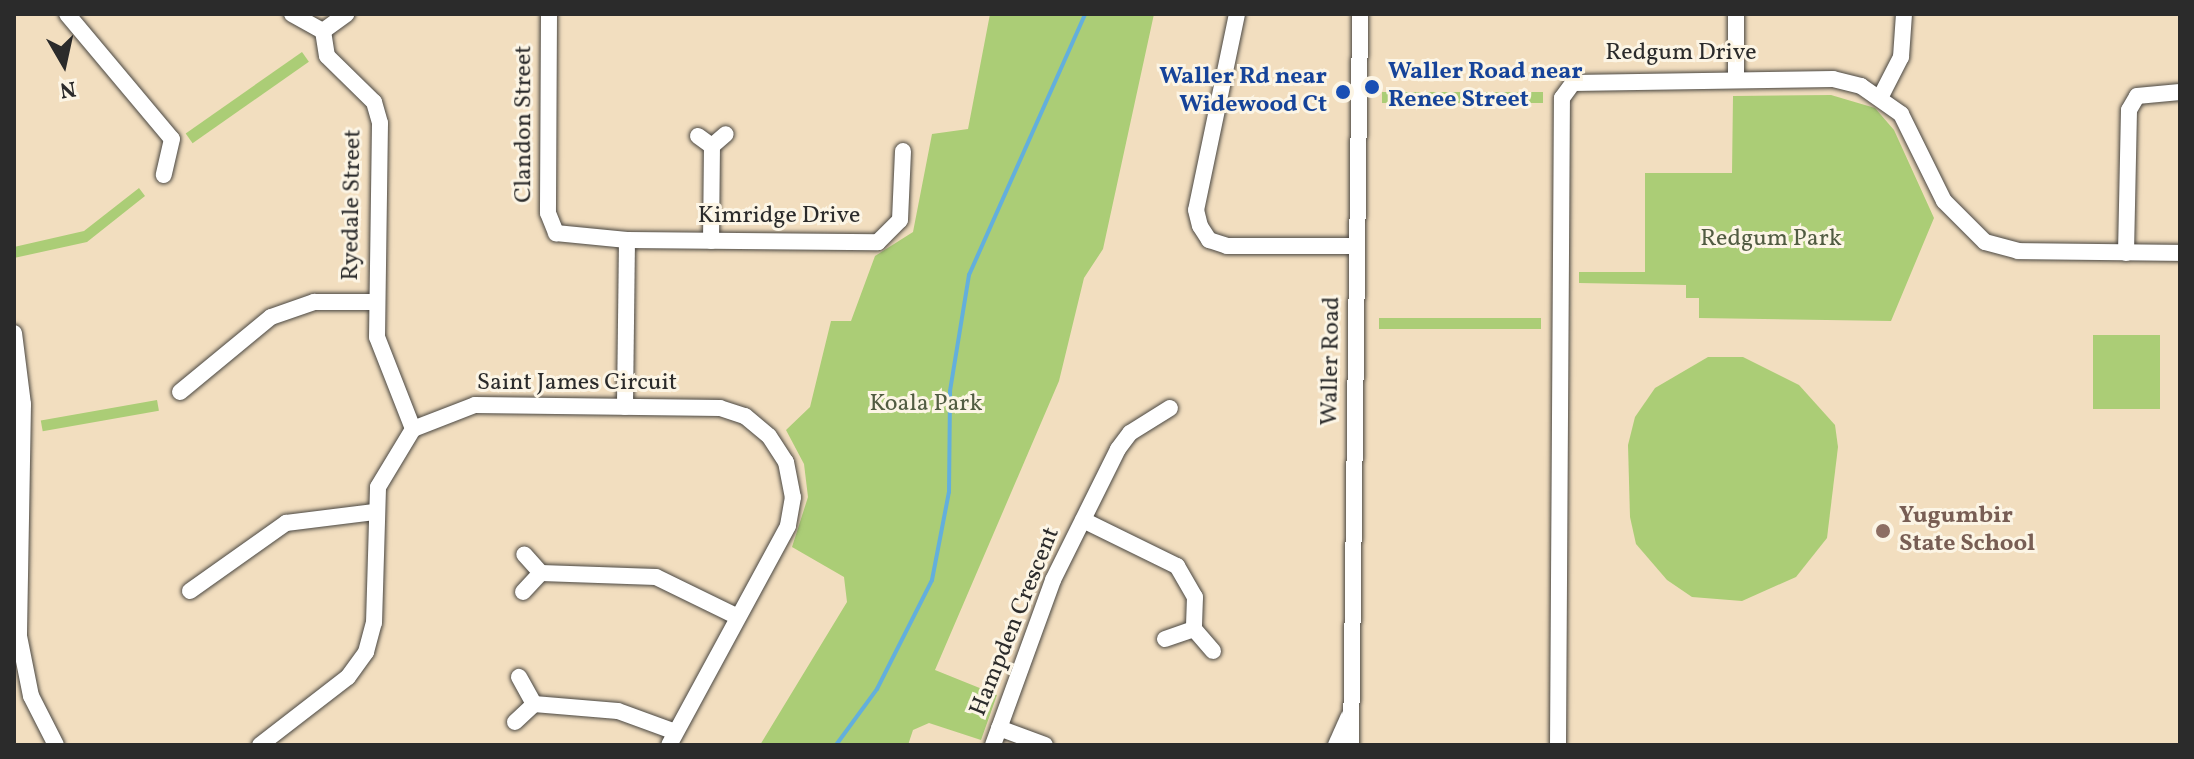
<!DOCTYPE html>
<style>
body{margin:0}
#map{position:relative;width:2194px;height:759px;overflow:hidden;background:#f2debf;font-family:Vollkorn,serif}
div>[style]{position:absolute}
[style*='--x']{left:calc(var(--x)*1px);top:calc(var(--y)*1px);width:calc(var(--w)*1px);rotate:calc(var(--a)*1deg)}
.green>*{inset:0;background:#abcd76;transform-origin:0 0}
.stream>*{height:4px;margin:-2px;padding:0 2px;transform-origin:2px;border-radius:2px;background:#63afdc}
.roads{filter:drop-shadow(0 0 2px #494641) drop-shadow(0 0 2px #494641)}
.minor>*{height:16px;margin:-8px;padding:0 8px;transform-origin:8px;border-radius:8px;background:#fff}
.dots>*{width:22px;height:22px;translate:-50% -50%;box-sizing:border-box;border:4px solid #fcf5e5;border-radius:50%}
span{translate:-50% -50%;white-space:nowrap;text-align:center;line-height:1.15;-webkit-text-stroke:6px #fcf5e5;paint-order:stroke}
.street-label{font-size:24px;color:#2b2b2b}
.transit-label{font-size:24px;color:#164399;font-weight:700}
.left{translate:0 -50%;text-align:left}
.right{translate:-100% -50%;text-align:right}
.park-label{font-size:24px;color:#515c42}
.education-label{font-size:24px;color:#785e54;font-weight:700}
.frame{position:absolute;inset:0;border:16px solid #2b2b2b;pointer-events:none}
.north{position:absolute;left:24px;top:24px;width:80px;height:80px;-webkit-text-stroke:6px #fcf5e5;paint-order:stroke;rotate:171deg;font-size:22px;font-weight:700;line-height:32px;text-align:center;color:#2b2b2b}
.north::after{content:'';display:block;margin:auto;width:28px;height:36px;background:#2b2b2b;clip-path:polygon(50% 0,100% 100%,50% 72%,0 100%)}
</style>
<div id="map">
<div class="green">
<i style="clip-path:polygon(990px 14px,1154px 14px,1103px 249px,1084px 278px,1059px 381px,935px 670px,997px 695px,981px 740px,929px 723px,913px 730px,908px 745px,760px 745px,847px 602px,844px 577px,792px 547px,808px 497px,804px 464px,786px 430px,810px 407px,831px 321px,851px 321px,875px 256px,913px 232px,932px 134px,968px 129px)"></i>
<i style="left:302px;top:52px;width:12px;height:142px;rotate:55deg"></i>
<i style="left:1382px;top:92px;width:161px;height:11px"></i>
<i style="clip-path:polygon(1831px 95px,1875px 108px,1894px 130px,1934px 218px,1891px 321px,1699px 318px,1699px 298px,1686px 298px,1686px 285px,1579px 283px,1579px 272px,1645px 272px,1645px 173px,1732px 173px,1733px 96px)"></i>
<i style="clip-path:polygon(139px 188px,145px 196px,87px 242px,14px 258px,14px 247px,84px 231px)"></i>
<i style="left:1379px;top:318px;width:162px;height:11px"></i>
<i style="left:2093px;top:335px;width:67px;height:74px"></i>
<i style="clip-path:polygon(1708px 357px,1743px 357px,1799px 385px,1835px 425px,1838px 447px,1827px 538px,1796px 577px,1742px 601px,1692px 597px,1667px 580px,1636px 544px,1630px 517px,1628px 445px,1635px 417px,1655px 388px)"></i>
<i style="left:157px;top:400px;width:11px;height:118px;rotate:80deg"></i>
</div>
<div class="stream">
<i style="--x:836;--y:745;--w:69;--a:-53.8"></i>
<i style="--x:877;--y:689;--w:122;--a:-63.2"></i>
<i style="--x:932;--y:580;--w:90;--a:-79.1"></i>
<i style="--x:949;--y:492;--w:101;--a:-89.4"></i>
<i style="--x:950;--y:391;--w:118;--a:-80.7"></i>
<i style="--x:969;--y:275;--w:286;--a:-66"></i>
</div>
<div class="roads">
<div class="minor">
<i style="--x:67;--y:14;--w:163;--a:50"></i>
<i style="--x:172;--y:139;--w:37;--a:103"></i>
<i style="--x:292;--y:14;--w:35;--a:29"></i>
<i style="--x:323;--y:31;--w:25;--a:81"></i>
<i style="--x:327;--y:56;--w:66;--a:44.4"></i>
<i style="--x:374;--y:102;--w:22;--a:74"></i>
<i style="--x:380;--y:123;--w:214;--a:90.8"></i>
<i style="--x:377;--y:337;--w:99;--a:68.6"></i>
<i style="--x:549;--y:14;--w:199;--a:90.3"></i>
<i style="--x:548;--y:213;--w:22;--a:68"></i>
<i style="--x:556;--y:233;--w:71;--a:5.6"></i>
<i style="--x:627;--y:240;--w:167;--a:90.7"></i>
<i style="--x:1237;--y:14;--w:200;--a:101.8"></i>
<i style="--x:1196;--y:210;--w:16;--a:76"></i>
<i style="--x:1200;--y:226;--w:17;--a:57"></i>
<i style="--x:1209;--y:240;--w:19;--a:18"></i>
<i style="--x:1227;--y:246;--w:130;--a:0"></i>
<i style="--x:323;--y:31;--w:29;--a:-36"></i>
<i style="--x:1736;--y:78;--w:64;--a:-90"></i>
<i style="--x:1882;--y:94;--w:42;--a:-62.8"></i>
<i style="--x:1901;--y:57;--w:43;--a:-86"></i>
<i style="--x:698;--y:136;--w:17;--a:36"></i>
<i style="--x:712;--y:146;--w:18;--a:-41"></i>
<i style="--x:627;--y:240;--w:251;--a:0.5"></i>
<i style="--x:878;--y:242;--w:31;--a:-45"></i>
<i style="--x:900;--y:220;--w:69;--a:-87.5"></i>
<i style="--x:711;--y:241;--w:95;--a:-89.4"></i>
<i style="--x:2126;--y:253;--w:143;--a:-88.8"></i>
<i style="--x:2129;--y:110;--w:16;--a:-60"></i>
<i style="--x:2137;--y:96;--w:43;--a:-5.3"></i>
<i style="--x:14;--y:333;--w:72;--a:82.8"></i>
<i style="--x:23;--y:404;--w:232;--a:91"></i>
<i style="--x:19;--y:636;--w:61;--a:78.7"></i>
<i style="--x:31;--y:696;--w:55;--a:63"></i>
<i style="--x:180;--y:392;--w:118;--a:-39.5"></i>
<i style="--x:271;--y:317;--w:46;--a:-19.2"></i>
<i style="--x:314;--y:302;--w:61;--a:0"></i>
<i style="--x:1083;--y:520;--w:105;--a:26.1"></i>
<i style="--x:1177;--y:566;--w:36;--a:60"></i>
<i style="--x:1195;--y:597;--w:32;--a:92"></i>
<i style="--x:541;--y:573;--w:115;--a:2"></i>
<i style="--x:656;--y:577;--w:89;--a:26"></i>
<i style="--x:190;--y:591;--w:118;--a:-35.3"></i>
<i style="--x:286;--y:523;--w:89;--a:-7.1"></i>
<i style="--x:523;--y:592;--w:26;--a:-47"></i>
<i style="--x:541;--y:573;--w:25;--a:-132"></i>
<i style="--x:1165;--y:639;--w:31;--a:-19"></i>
<i style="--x:1194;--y:629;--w:29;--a:49"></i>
<i style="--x:534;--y:704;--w:84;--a:4.8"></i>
<i style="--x:618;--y:711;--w:59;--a:20"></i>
<i style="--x:515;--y:722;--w:26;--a:-43"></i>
<i style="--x:534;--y:704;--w:31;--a:-119"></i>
<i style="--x:999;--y:728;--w:49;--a:20.3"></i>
<i style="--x:260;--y:745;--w:111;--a:-37.7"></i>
<i style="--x:348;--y:677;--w:31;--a:-54"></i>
<i style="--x:366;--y:652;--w:30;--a:-75"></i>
<i style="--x:374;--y:623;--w:136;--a:-88.3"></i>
<i style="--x:378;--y:487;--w:68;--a:-58.9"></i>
<i style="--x:413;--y:429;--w:66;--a:-21.2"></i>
<i style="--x:475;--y:405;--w:245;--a:0.7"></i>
<i style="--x:720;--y:408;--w:26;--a:18"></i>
<i style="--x:745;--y:416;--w:31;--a:40"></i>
<i style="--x:769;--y:436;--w:31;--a:57"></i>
<i style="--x:786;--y:462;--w:36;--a:79"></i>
<i style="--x:793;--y:497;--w:29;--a:100"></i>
<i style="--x:788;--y:526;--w:249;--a:118.5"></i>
<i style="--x:993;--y:745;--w:176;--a:-70"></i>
<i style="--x:1053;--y:580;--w:146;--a:-63.6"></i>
<i style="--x:1118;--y:449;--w:20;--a:-53"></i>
<i style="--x:1130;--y:433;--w:47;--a:-32"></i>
<i style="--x:1336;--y:745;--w:30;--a:-66"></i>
<i style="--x:1351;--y:745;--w:731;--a:-89.29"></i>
<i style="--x:1558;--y:745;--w:647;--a:-89.65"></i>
<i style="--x:1562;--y:98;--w:19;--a:-54"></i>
<i style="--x:1573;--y:83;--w:260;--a:-0.9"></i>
<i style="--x:1833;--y:79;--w:29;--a:14"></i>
<i style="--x:1861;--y:86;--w:49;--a:35"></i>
<i style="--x:1901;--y:114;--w:97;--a:63.7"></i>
<i style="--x:1944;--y:201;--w:58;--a:45"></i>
<i style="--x:1985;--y:242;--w:34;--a:15"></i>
<i style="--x:2018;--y:251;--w:162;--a:0.7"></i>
</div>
</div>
<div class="dots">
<i style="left:1372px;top:87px;background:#1a4fb4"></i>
<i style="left:1343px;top:92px;background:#1a4fb4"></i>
<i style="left:1883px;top:531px;background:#8d6e63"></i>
</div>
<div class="street-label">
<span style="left:1681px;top:54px">Redgum Drive</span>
<span style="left:525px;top:124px;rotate:-90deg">Clandon Street</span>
<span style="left:353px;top:205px;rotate:-89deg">Ryedale Street</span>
<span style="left:779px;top:217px">Kimridge Drive</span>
<span style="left:1332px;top:361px;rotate:-89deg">Waller Road</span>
<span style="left:577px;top:384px">Saint James Circuit</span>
<span style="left:1016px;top:622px;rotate:-68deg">Hampden Crescent</span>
</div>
<div class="transit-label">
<span class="left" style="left:1388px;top:87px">Waller Road near<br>Renee Street</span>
<span class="right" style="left:1327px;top:92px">Waller Rd near<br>Widewood Ct</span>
</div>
<div class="park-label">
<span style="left:1771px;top:240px">Redgum Park</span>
<span style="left:926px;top:405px">Koala Park</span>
</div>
<div class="education-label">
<span class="left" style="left:1899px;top:531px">Yugumbir<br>State School</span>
</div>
<div class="frame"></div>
<div class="north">N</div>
</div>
